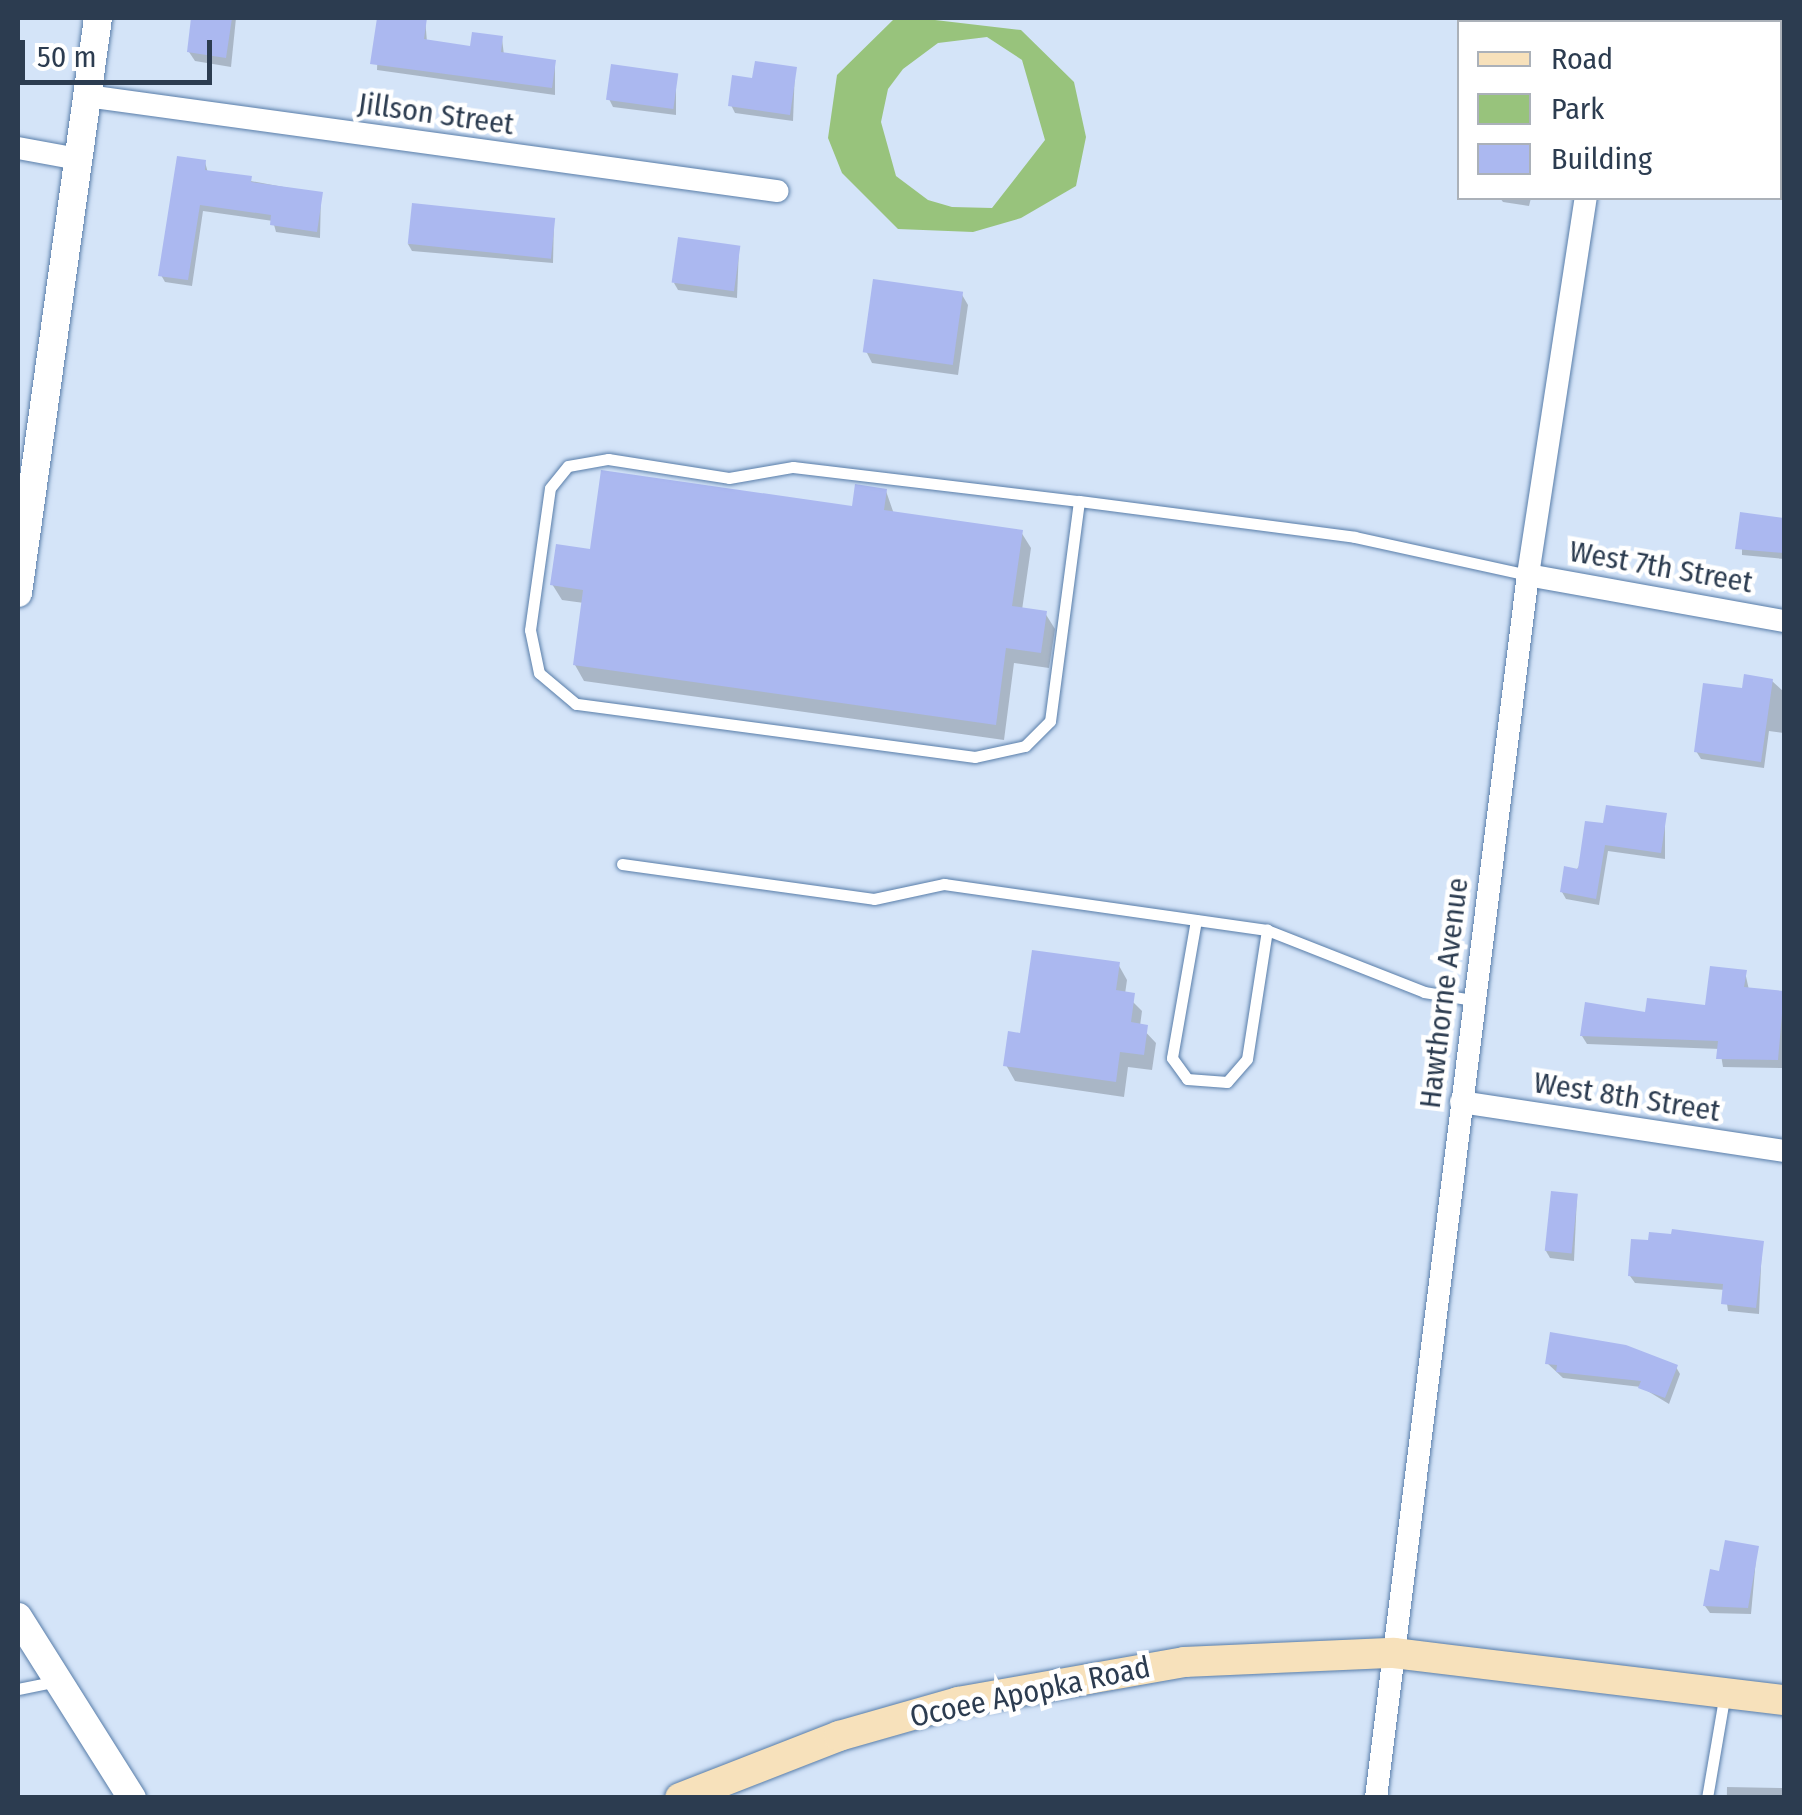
<!DOCTYPE html>
<style>
body{margin:0}
#map{position:relative;width:1802px;height:1815px;overflow:hidden;background:#d4e4f8;font-family:"Fira Sans Condensed",sans-serif}
div>[style]{position:absolute}
[style*='--x']{left:calc(var(--x)*1px);top:calc(var(--y)*1px);width:calc(var(--w)*1px);rotate:calc(var(--a)*1deg)}
.green>*{inset:0;background:#98c37c}
.shadow>*{inset:0;background:#0003;transform-origin:0 0}
.building>*{inset:0;background:#abb8f0;transform-origin:0 0}
.roads{filter:drop-shadow(0 0 2px #587da9) drop-shadow(0 0 2px #587da9)}
.service>*{height:11px;margin:-5.5px;padding:0 5.5px;transform-origin:5.5px;border-radius:5.5px;background:#fff}
.minor>*{height:22px;margin:-11px;padding:0 11px;transform-origin:11px;border-radius:11px;background:#fff}
.tertiary>*{height:28px;margin:-14px;padding:0 14px;transform-origin:14px;border-radius:14px;background:#fff}
.secondary>*{height:30px;margin:-15px;padding:0 15px;transform-origin:15px;border-radius:15px;background:#f7e1bb}
span{translate:-50% -50%;white-space:nowrap;text-align:center;line-height:1.15;-webkit-text-stroke:9px #fff;paint-order:stroke}
.street-label{font-size:30px;color:#2c3c50}
.frame{position:absolute;inset:0;border:20px solid #2c3c50;pointer-events:none}
.legend{position:absolute;left:1457px;top:20px;width:325px;height:180px;box-sizing:border-box;background:#fff;border:2px solid #abb1b9;margin:0;padding:12px 18px;list-style:none;font-size:30px;color:#2c3c50}
.legend li{display:flex;align-items:center;gap:20px;height:50px}
.legend b{width:50px;border:2px solid #abb1b9}
.scale{position:absolute;left:20px;top:40px;width:192px;height:45px;box-sizing:border-box;border:5px solid #2c3c50;border-top:0;padding-left:12px;font-size:30px;line-height:35px;white-space:nowrap;color:#2c3c50;-webkit-text-stroke:8px #fff;paint-order:stroke}
</style>
<div id="map">
<div class="green">
<i style="clip-path:polygon(evenodd,918px 18px,1021px 30px,1074px 82px,1086px 137px,1076px 186px,1021px 218px,973px 232px,898px 229px,842px 173px,828px 138px,837px 75px,894px 19px,918px 18px,987px 37px,1022px 60px,1045px 140px,992px 208px,952px 207px,928px 200px,896px 176px,881px 122px,888px 89px,903px 69px,938px 43px,987px 37px)"></i>
<i style="clip-path:polygon(1668px 18px,1784px 18px,1784px 43px,1780px 22px,1667px 22px)"></i>
</div>
<div class="shadow">
<i style="clip-path:polygon(194px 18px,236px 18px,231px 67px,195px 61px,189px 52px)"></i>
<i style="clip-path:polygon(379px 18px,425px 18px,427px 42px,472px 49px,502px 39px,504px 55px,555px 62px,555px 95px,377px 70px)"></i>
<i style="clip-path:polygon(795px 69px,793px 121px,735px 113px,731px 105px,754px 81px)"></i>
<i style="clip-path:polygon(676px 76px,676px 115px,613px 107px,609px 99px)"></i>
<i style="clip-path:polygon(205px 162px,208px 173px,321px 194px,320px 238px,276px 232px,273px 221px,203px 211px,192px 286px,165px 282px,161px 275px)"></i>
<i style="clip-path:polygon(1500px 198px,1531px 198px,1529px 206px,1503px 202px)"></i>
<i style="clip-path:polygon(554px 221px,553px 263px,412px 251px,408px 244px)"></i>
<i style="clip-path:polygon(739px 248px,737px 298px,678px 290px,674px 283px)"></i>
<i style="clip-path:polygon(961px 293px,968px 305px,958px 375px,872px 363px,866px 351px)"></i>
<i style="clip-path:polygon(886px 491px,894px 514px,1021px 532px,1031px 548px,1022px 610px,1045px 613px,1055px 629px,1049px 668px,1014px 663px,1004px 740px,584px 681px,575px 665px,584px 603px,562px 600px,552px 584px,592px 551px,854px 508px)"></i>
<i style="clip-path:polygon(1742px 515px,1784px 521px,1784px 559px,1742px 555px)"></i>
<i style="clip-path:polygon(1772px 681px,1784px 692px,1784px 733px,1769px 731px,1764px 768px,1701px 759px,1696px 751px)"></i>
<i style="clip-path:polygon(1665px 816px,1665px 859px,1608px 851px,1599px 905px,1566px 899px,1562px 892px,1605px 826px)"></i>
<i style="clip-path:polygon(1118px 964px,1127px 980px,1125px 994px,1142px 1011px,1140px 1026px,1156px 1043px,1152px 1070px,1128px 1067px,1124px 1097px,1015px 1081px,1006px 1065px,1022px 1036px)"></i>
<i style="clip-path:polygon(1745px 972px,1749px 990px,1784px 995px,1784px 1068px,1723px 1067px,1720px 1049px,1587px 1044px,1582px 1036px,1647px 1015px,1707px 1007px)"></i>
<i style="clip-path:polygon(1577px 1196px,1574px 1261px,1550px 1258px,1546px 1251px)"></i>
<i style="clip-path:polygon(1674px 1237px,1762px 1243px,1759px 1314px,1728px 1311px,1725px 1290px,1635px 1283px,1630px 1276px,1650px 1243px)"></i>
<i style="clip-path:polygon(1547px 1363px,1676px 1367px,1680px 1374px,1669px 1404px,1641px 1387px,1563px 1378px)"></i>
<i style="clip-path:polygon(1757px 1548px,1751px 1614px,1710px 1613px,1705px 1606px,1721px 1574px)"></i>
<i style="left:1727px;top:1787px;width:57px;height:11px;rotate:1deg"></i>
</div>
<div class="building">
<i style="clip-path:polygon(191px 18px,232px 18px,226px 58px,187px 52px)"></i>
<i style="clip-path:polygon(377px 18px,427px 18px,424px 39px,470px 46px,472px 32px,503px 36px,501px 52px,556px 60px,552px 88px,370px 64px)"></i>
<i style="clip-path:polygon(755px 61px,797px 67px,790px 115px,728px 106px,732px 75px,752px 78px)"></i>
<i style="left:611px;top:64px;width:68px;height:36px;rotate:8deg"></i>
<i style="clip-path:polygon(177px 156px,206px 160px,205px 170px,252px 176px,251px 182px,323px 192px,317px 232px,270px 225px,271px 215px,200px 205px,188px 280px,158px 276px)"></i>
<i style="left:412px;top:203px;width:144px;height:41px;rotate:6deg"></i>
<i style="left:678px;top:237px;width:63px;height:46px;rotate:8deg"></i>
<i style="left:873px;top:279px;width:91px;height:74px;rotate:8deg"></i>
<i style="clip-path:polygon(601px 470px,852px 506px,855px 484px,887px 489px,884px 510px,1023px 530px,1012px 606px,1047px 611px,1041px 653px,1006px 648px,996px 725px,573px 665px,583px 590px,550px 585px,556px 544px,590px 549px)"></i>
<i style="clip-path:polygon(1740px 512px,1784px 518px,1784px 553px,1735px 549px)"></i>
<i style="clip-path:polygon(1744px 674px,1773px 679px,1761px 762px,1694px 752px,1703px 683px,1742px 688px)"></i>
<i style="clip-path:polygon(1606px 805px,1667px 813px,1661px 853px,1605px 845px,1596px 899px,1560px 892px,1564px 866px,1578px 869px,1585px 821px,1603px 823px)"></i>
<i style="clip-path:polygon(1032px 950px,1120px 962px,1116px 990px,1135px 993px,1131px 1022px,1148px 1025px,1144px 1055px,1120px 1052px,1116px 1082px,1003px 1066px,1008px 1031px,1020px 1033px)"></i>
<i style="clip-path:polygon(1710px 966px,1747px 970px,1744px 987px,1784px 991px,1778px 1060px,1716px 1059px,1718px 1041px,1580px 1036px,1585px 1002px,1645px 1012px,1647px 998px,1705px 1005px)"></i>
<i style="left:1551px;top:1191px;width:27px;height:60px;rotate:6deg"></i>
<i style="clip-path:polygon(1672px 1229px,1764px 1241px,1756px 1308px,1721px 1304px,1723px 1284px,1628px 1276px,1631px 1239px,1648px 1240px,1649px 1232px,1671px 1234px)"></i>
<i style="clip-path:polygon(1550px 1332px,1626px 1345px,1678px 1365px,1665px 1398px,1638px 1388px,1641px 1381px,1556px 1372px,1557px 1365px,1545px 1364px)"></i>
<i style="clip-path:polygon(1725px 1540px,1759px 1546px,1748px 1608px,1703px 1606px,1710px 1569px,1719px 1571px)"></i>
</div>
<div class="roads">
<div class="service">
<i style="--x:1079;--y:501;--w:222;--a:97.5"></i>
<i style="--x:1050;--y:721;--w:35;--a:135"></i>
<i style="--x:1025;--y:746;--w:51;--a:167.6"></i>
<i style="--x:975;--y:757;--w:403;--a:-172.4"></i>
<i style="--x:576;--y:704;--w:48;--a:-140"></i>
<i style="--x:539;--y:673;--w:44;--a:-101.8"></i>
<i style="--x:530;--y:630;--w:143;--a:-82"></i>
<i style="--x:550;--y:488;--w:28;--a:-51"></i>
<i style="--x:568;--y:466;--w:41;--a:-9.9"></i>
<i style="--x:608;--y:459;--w:122;--a:8.9"></i>
<i style="--x:729;--y:478;--w:65;--a:-9.8"></i>
<i style="--x:793;--y:467;--w:288;--a:6.8"></i>
<i style="--x:1079;--y:501;--w:278;--a:7.4"></i>
<i style="--x:1355;--y:537;--w:177;--a:12.4"></i>
<i style="--x:622;--y:864;--w:254;--a:7.9"></i>
<i style="--x:874;--y:899;--w:72;--a:-12.1"></i>
<i style="--x:944;--y:884;--w:326;--a:8.1"></i>
<i style="--x:1267;--y:930;--w:169;--a:21.5"></i>
<i style="--x:1424;--y:992;--w:50;--a:9.3"></i>
<i style="--x:1196;--y:920;--w:140;--a:99.9"></i>
<i style="--x:1172;--y:1058;--w:26;--a:54"></i>
<i style="--x:1187;--y:1079;--w:40;--a:4.3"></i>
<i style="--x:1227;--y:1082;--w:30;--a:-49"></i>
<i style="--x:1247;--y:1059;--w:131;--a:-81.2"></i>
<i style="--x:18;--y:1689;--w:41;--a:-11.3"></i>
<i style="--x:1707;--y:1798;--w:107;--a:-80.3"></i>
</div>
<div class="minor">
<i style="--x:1614;--y:22;--w:4;--a:-76"></i>
<i style="--x:1780;--y:90;--w:4;--a:14"></i>
<i style="--x:87;--y:96;--w:697;--a:7.84"></i>
<i style="--x:18;--y:148;--w:61;--a:10.4"></i>
<i style="--x:1528;--y:575;--w:260;--a:10.2"></i>
<i style="--x:1461;--y:1102;--w:327;--a:8.6"></i>
<i style="--x:1376;--y:1798;--w:1232;--a:-82.92"></i>
<i style="--x:1528;--y:575;--w:381;--a:-81.3"></i>
</div>
<div class="tertiary">
<i style="--x:18;--y:593;--w:581;--a:-82.08"></i>
<i style="--x:18;--y:1617;--w:214;--a:57.8"></i>
</div>
<div class="secondary">
<i style="--x:680;--y:1798;--w:171;--a:-21.3"></i>
<i style="--x:839;--y:1736;--w:124;--a:-15.9"></i>
<i style="--x:958;--y:1702;--w:230;--a:-10"></i>
<i style="--x:1184;--y:1662;--w:210;--a:-2.5"></i>
<i style="--x:1394;--y:1653;--w:393;--a:6.9"></i>
</div>
</div>
<div class="street-label">
<span style="left:436px;top:114px;rotate:8deg">Jillson Street</span>
<span style="left:1661px;top:567px;rotate:10deg">West 7th Street</span>
<span style="left:1444px;top:993px;rotate:-83deg">Hawthorne Avenue</span>
<span style="left:1627px;top:1097px;rotate:9deg">West 8th Street</span>
<span style="left:1030px;top:1692px;rotate:-12deg">Ocoee Apopka Road</span>
</div>
<div class="frame"></div>
<ul class="legend">
<li><b style="height:12px;background:#f7e1bb"></b>Road</li>
<li><b style="height:28px;background:#98c37c"></b>Park</li>
<li><b style="height:28px;background:#abb8f0"></b>Building</li>
</ul>
<div class="scale">50 m</div>
</div>
